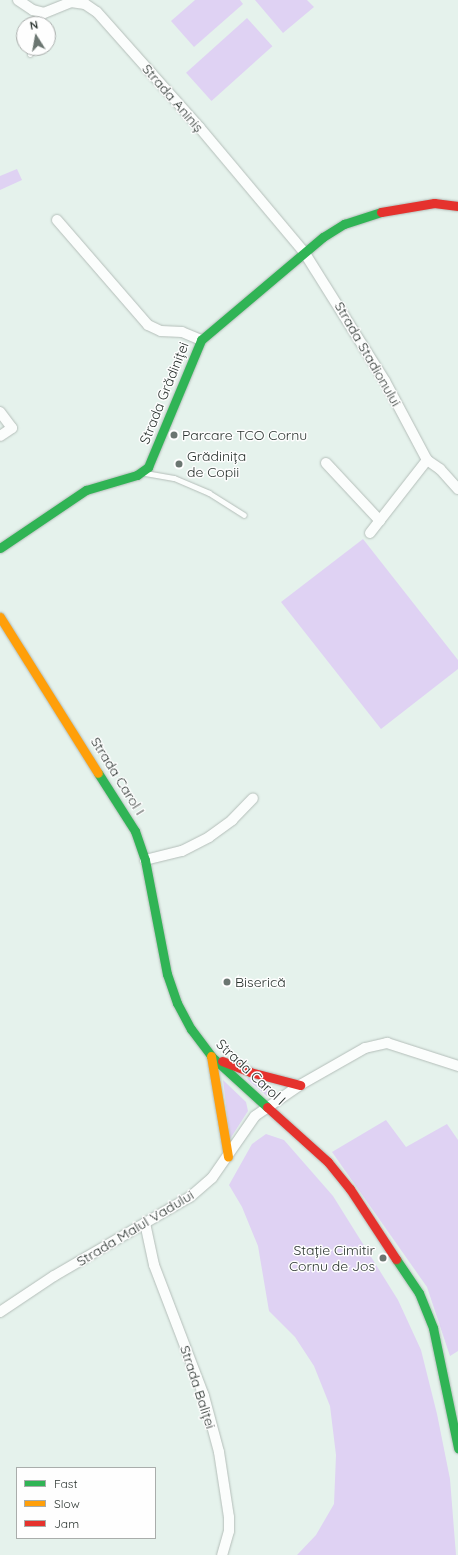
<!DOCTYPE html>
<meta charset="utf-8">
<style>
body{margin:0}
#map{position:relative;width:458px;height:1555px;overflow:hidden;background:#e5f2ec;font-family:Quicksand,sans-serif}
div>[style]{position:absolute}
[style*='--x']{left:calc(var(--x)*1px);top:calc(var(--y)*1px);width:calc(var(--w)*1px);rotate:calc(var(--a)*1deg)}
.green>*{inset:0;background:#dfd2f3;transform-origin:0 0}
.roads{filter:drop-shadow(0 0 1px #b4beb9) drop-shadow(0 0 1px #b4beb9)}
.lane>*{height:5px;margin:-2.5px;padding:0 2.5px;transform-origin:2.5px;border-radius:2.5px;background:#fbfdfc}
.street>*{height:10px;margin:-5px;padding:0 5px;transform-origin:5px;border-radius:5px;background:#fbfdfc}
.fast>*{height:9px;margin:-4.5px;padding:0 4.5px;transform-origin:4.5px;border-radius:4.5px;background:#30b455}
.slow>*{height:9px;margin:-4.5px;padding:0 4.5px;transform-origin:4.5px;border-radius:4.5px;background:#ff9f0a}
.jam>*{height:9px;margin:-4.5px;padding:0 4.5px;transform-origin:4.5px;border-radius:4.5px;background:#e5322d}
.dots>*{width:11px;height:11px;translate:-50% -50%;box-sizing:border-box;border:2px solid #fefefe;border-radius:50%}
span{translate:-50% -50%;white-space:nowrap;text-align:center;line-height:1.15;-webkit-text-stroke:3px #fefefe;paint-order:stroke}
.street-label{font-size:14px;color:#2a332f}
.poi-label{font-size:14px;color:#2a332f}
.left{translate:0 -50%;text-align:left}
.right{translate:-100% -50%;text-align:right}
.legend{position:absolute;left:16px;top:1467px;width:140px;height:72px;box-sizing:border-box;background:#fefefe;border:1px solid #a9adab;margin:0;padding:5px 7px;list-style:none;font-size:12px;color:#2a332f}
.legend li{display:flex;align-items:center;gap:8px;height:20px}
.legend b{width:20px;border:1px solid #a9adab}
.north{position:absolute;left:16px;top:16px;width:40px;height:40px;box-sizing:border-box;background:#fefefe;border:1px solid #a9adab;border-radius:50%;rotate:349deg;font-size:11px;font-weight:700;line-height:16px;text-align:center;color:#2a332f}
.north::after{content:'';display:block;margin:auto;width:14px;height:18px;background:#6b7671;clip-path:polygon(50% 0,100% 100%,50% 72%,0 100%)}
</style>
<div id="map">
<div class="green">
<i style="clip-path:polygon(195px 0,240px 0,243px 4px,194px 47px,171px 21px)"></i>
<i style="clip-path:polygon(255px 0,307px 0,314px 7px,283px 33px)"></i>
<i style="left:247px;top:18px;width:38px;height:82px;rotate:48deg"></i>
<i style="clip-path:polygon(17px 169px,22px 180px,0 190px,0 176px)"></i>
<i style="clip-path:polygon(363px 539px,458px 660px,458px 669px,381px 729px,281px 602px)"></i>
<i style="clip-path:polygon(248px 1078px,266px 1083px,269px 1088px,268px 1097px,247px 1079px)"></i>
<i style="clip-path:polygon(223px 1080px,246px 1102px,248px 1111px,230px 1139px)"></i>
<i style="clip-path:polygon(386px 1120px,406px 1147px,447px 1124px,458px 1140px,458px 1351px,450px 1356px,427px 1287px,332px 1152px)"></i>
<i style="clip-path:polygon(266px 1134px,284px 1140px,333px 1196px,398px 1300px,421px 1350px,437px 1414px,450px 1479px,456px 1555px,297px 1555px,316px 1535px,334px 1504px,336px 1455px,330px 1406px,314px 1366px,295px 1337px,269px 1311px,258px 1246px,242px 1207px,229px 1185px,252px 1144px)"></i>
</div>
<div class="roads">
<div class="lane">
<i style="--x:40;--y:24;--w:12;--a:-70"></i>
<i style="--x:30;--y:54;--w:6;--a:-72"></i>
<i style="--x:145;--y:473;--w:29;--a:10"></i>
<i style="--x:174;--y:478;--w:38;--a:23"></i>
<i style="--x:209;--y:493;--w:41;--a:32.2"></i>
</div>
<div class="street">
<i style="--x:18;--y:0;--w:18;--a:34"></i>
<i style="--x:33;--y:10;--w:11;--a:15"></i>
<i style="--x:44;--y:13;--w:29;--a:-22"></i>
<i style="--x:71;--y:2;--w:14;--a:8"></i>
<i style="--x:85;--y:4;--w:14;--a:34"></i>
<i style="--x:97;--y:12;--w:155;--a:48.4"></i>
<i style="--x:200;--y:128;--w:162;--a:50"></i>
<i style="--x:304;--y:252;--w:152;--a:57.9"></i>
<i style="--x:385;--y:381;--w:89;--a:62"></i>
<i style="--x:427;--y:460;--w:16;--a:35"></i>
<i style="--x:440;--y:469;--w:27;--a:48"></i>
<i style="--x:57;--y:220;--w:139;--a:49.1"></i>
<i style="--x:148;--y:325;--w:14;--a:25"></i>
<i style="--x:161;--y:331;--w:21;--a:3"></i>
<i style="--x:182;--y:332;--w:21;--a:23"></i>
<i style="--x:0;--y:412;--w:20;--a:53"></i>
<i style="--x:12;--y:428;--w:14;--a:146"></i>
<i style="--x:326;--y:463;--w:79;--a:47"></i>
<i style="--x:370;--y:533;--w:93;--a:-52"></i>
<i style="--x:145;--y:860;--w:38;--a:-14"></i>
<i style="--x:182;--y:851;--w:30;--a:-27"></i>
<i style="--x:209;--y:837;--w:29;--a:-36"></i>
<i style="--x:232;--y:820;--w:30;--a:-46"></i>
<i style="--x:145;--y:1223;--w:43;--a:77.9"></i>
<i style="--x:154;--y:1265;--w:140;--a:69.1"></i>
<i style="--x:204;--y:1396;--w:58;--a:75"></i>
<i style="--x:219;--y:1452;--w:66;--a:81.3"></i>
<i style="--x:229;--y:1517;--w:14;--a:90"></i>
<i style="--x:229;--y:1531;--w:25;--a:106"></i>
<i style="--x:0;--y:1312;--w:65;--a:-33.7"></i>
<i style="--x:54;--y:1276;--w:157;--a:-30.2"></i>
<i style="--x:190;--y:1197;--w:29;--a:-41"></i>
<i style="--x:212;--y:1178;--w:75;--a:-55.3"></i>
<i style="--x:255;--y:1116;--w:55;--a:-34.6"></i>
<i style="--x:300;--y:1085;--w:75;--a:-29.6"></i>
<i style="--x:365;--y:1048;--w:23;--a:-13"></i>
<i style="--x:387;--y:1043;--w:75;--a:17.9"></i>
</div>
<div class="fast">
<i style="--x:0;--y:548;--w:104;--a:-34"></i>
<i style="--x:86;--y:490;--w:53;--a:-16.4"></i>
<i style="--x:137;--y:475;--w:14;--a:-36"></i>
<i style="--x:148;--y:467;--w:138;--a:-67.3"></i>
<i style="--x:201;--y:340;--w:160;--a:-40.2"></i>
<i style="--x:323;--y:237;--w:25;--a:-32"></i>
<i style="--x:344;--y:224;--w:39;--a:-18"></i>
<i style="--x:98;--y:773;--w:69;--a:57.5"></i>
<i style="--x:135;--y:831;--w:31;--a:71"></i>
<i style="--x:145;--y:860;--w:116;--a:79.1"></i>
<i style="--x:167;--y:974;--w:31;--a:71"></i>
<i style="--x:177;--y:1003;--w:30;--a:62"></i>
<i style="--x:191;--y:1029;--w:34;--a:53"></i>
<i style="--x:211;--y:1056;--w:76;--a:42.3"></i>
<i style="--x:396;--y:1259;--w:41;--a:55.9"></i>
<i style="--x:419;--y:1293;--w:38;--a:68"></i>
<i style="--x:433;--y:1328;--w:123;--a:78.2"></i>
</div>
<div class="slow">
<i style="--x:0;--y:617;--w:184;--a:57.9"></i>
<i style="--x:211;--y:1056;--w:102;--a:80.4"></i>
</div>
<div class="jam">
<i style="--x:381;--y:212;--w:54;--a:-9.6"></i>
<i style="--x:434;--y:203;--w:24;--a:7"></i>
<i style="--x:222;--y:1061;--w:30;--a:21"></i>
<i style="--x:250;--y:1072;--w:52;--a:14.6"></i>
<i style="--x:267;--y:1107;--w:82;--a:42"></i>
<i style="--x:328;--y:1162;--w:35;--a:51"></i>
<i style="--x:350;--y:1189;--w:84;--a:56.7"></i>
</div>
</div>
<div class="dots">
<i style="left:174px;top:435px;background:#6b7671"></i>
<i style="left:179px;top:464px;background:#6b7671"></i>
<i style="left:227px;top:982px;background:#6b7671"></i>
<i style="left:383px;top:1258px;background:#6b7671"></i>
</div>
<div class="street-label">
<span style="left:173px;top:98px;rotate:49deg">Strada Aniniș</span>
<span style="left:368px;top:354px;rotate:60deg">Strada Stadionului</span>
<span style="left:164px;top:393px;rotate:-68deg">Strada Grădiniței</span>
<span style="left:118px;top:776px;rotate:58deg">Strada Carol I</span>
<span style="left:251px;top:1072px;rotate:43deg">Strada Carol I</span>
<span style="left:135px;top:1228px;rotate:-31deg">Strada Malul Vadului</span>
<span style="left:198px;top:1387px;rotate:72deg">Strada Baliței</span>
</div>
<div class="poi-label">
<span class="left" style="left:182px;top:435px">Parcare TCO Cornu</span>
<span class="left" style="left:187px;top:464px">Grădinița<br>de Copii</span>
<span class="left" style="left:235px;top:982px">Biserică</span>
<span class="right" style="left:375px;top:1258px">Stație Cimitir<br>Cornu de Jos</span>
</div>
<ul class="legend">
<li><b style="height:5px;background:#30b455"></b>Fast</li>
<li><b style="height:5px;background:#ff9f0a"></b>Slow</li>
<li><b style="height:5px;background:#e5322d"></b>Jam</li>
</ul>
<div class="north">N</div>
</div>
